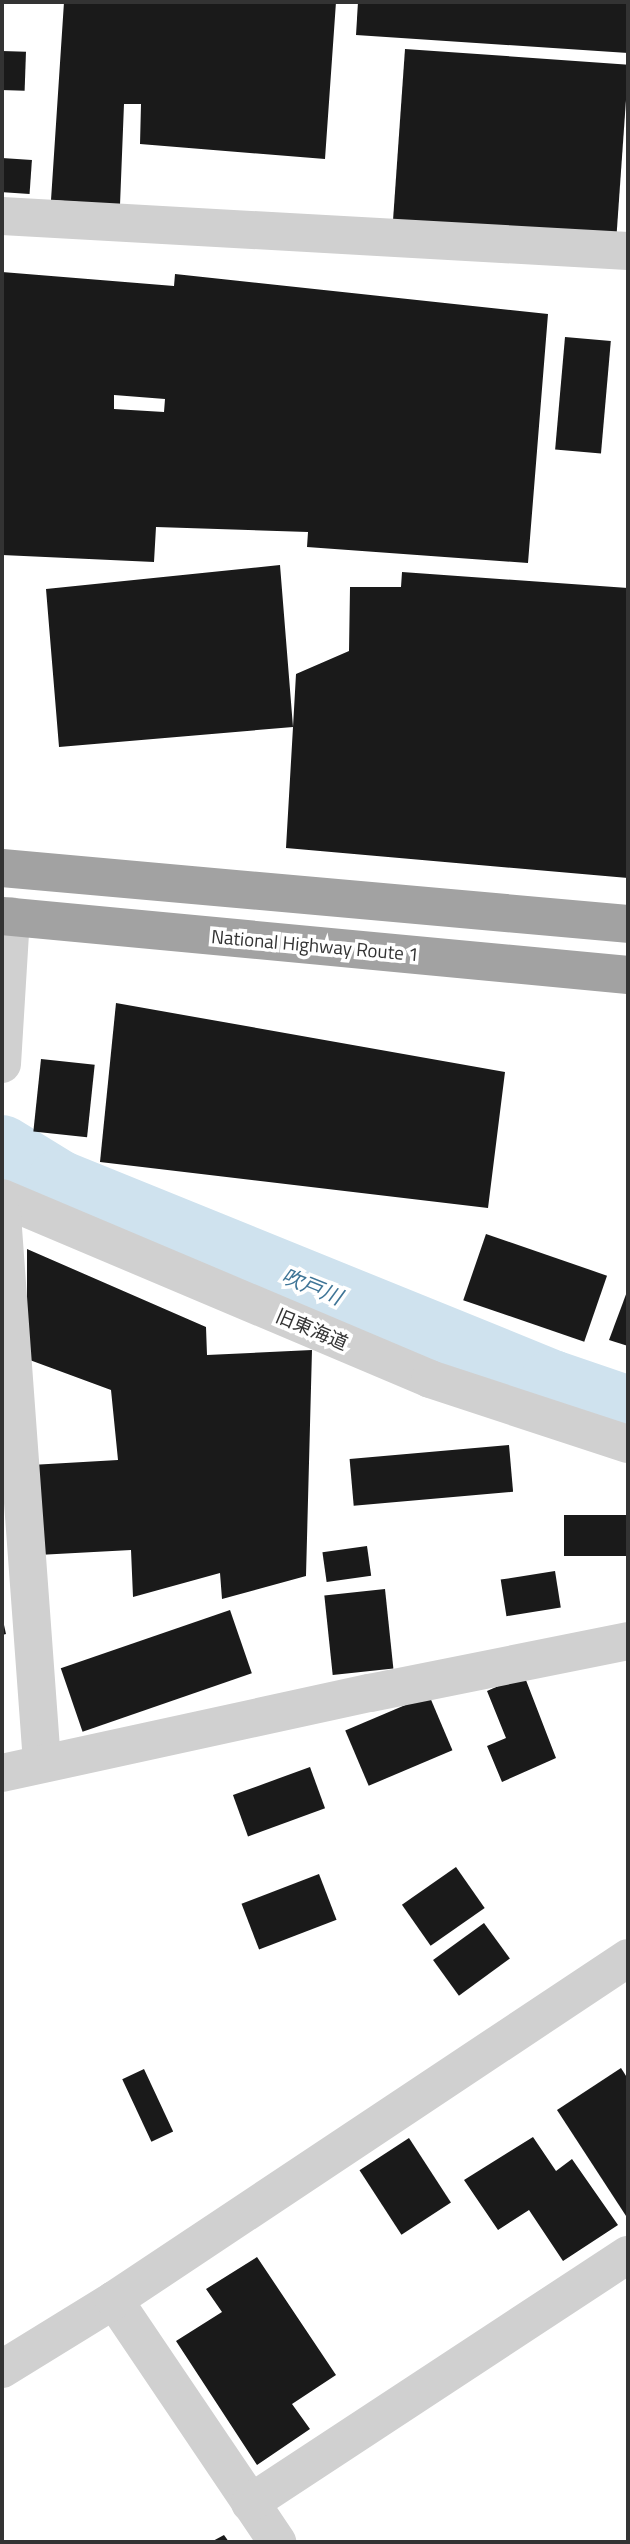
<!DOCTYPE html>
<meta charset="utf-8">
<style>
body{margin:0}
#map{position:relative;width:630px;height:2544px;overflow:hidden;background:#fff;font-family:"Titillium Web","Noto Sans JP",sans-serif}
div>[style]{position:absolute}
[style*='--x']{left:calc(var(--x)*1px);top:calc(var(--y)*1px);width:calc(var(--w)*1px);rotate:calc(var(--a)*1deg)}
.river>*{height:66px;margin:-33px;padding:0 33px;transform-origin:33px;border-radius:33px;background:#cfe2ee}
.building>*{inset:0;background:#1a1a1a;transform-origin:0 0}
.minor>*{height:38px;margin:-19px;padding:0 19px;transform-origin:19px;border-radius:19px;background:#d0d0d0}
.tertiary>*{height:38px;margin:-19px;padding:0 19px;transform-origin:19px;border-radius:19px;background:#d0d0d0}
.trunk>*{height:38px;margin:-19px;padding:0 19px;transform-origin:19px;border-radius:19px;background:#a2a2a2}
span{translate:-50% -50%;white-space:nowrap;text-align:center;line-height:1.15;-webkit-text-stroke:7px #fff;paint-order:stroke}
.street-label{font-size:19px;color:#333}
.water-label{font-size:21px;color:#3f7597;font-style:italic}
.frame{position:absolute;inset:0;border:4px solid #333;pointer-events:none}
</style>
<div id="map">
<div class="river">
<i style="--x:2;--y:1148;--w:67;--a:31.6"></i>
<i style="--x:59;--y:1183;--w:532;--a:22.08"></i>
<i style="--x:552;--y:1383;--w:80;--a:18.9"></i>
</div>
<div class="building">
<i style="clip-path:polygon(64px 2px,336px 2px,325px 159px,140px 144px,141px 104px,124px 104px,120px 205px,51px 200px)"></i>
<i style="clip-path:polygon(358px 2px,628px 2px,628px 53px,356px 35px)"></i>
<i style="left:405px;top:49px;width:224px;height:173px;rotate:4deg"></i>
<i style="left:2px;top:51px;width:24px;height:39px;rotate:2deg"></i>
<i style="left:2px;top:158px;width:30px;height:34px;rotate:4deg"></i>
<i style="clip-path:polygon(evenodd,2px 272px,174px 286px,175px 274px,548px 314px,528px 563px,307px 547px,308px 532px,156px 527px,154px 562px,2px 555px,2px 272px,114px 395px,165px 399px,164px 412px,114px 409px,114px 395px)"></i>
<i style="left:565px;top:337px;width:46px;height:113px;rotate:5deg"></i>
<i style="clip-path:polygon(280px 565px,293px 727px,296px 674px,349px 651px,350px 587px,401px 587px,402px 572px,628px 588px,628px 878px,286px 848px,293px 727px,59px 747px,46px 589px)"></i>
<i style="clip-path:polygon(116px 1003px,505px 1072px,488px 1208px,100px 1162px)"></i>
<i style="left:41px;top:1059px;width:54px;height:73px;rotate:6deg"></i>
<i style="left:486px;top:1234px;width:128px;height:70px;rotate:19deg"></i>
<i style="clip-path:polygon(27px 1249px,206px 1327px,207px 1355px,312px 1350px,306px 1576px,222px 1599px,220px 1573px,133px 1597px,131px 1550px,38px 1555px,31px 1465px,118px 1460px,111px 1390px,27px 1359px)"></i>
<i style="clip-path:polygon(628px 1289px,628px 1346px,609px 1340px)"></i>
<i style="left:509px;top:1445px;width:47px;height:160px;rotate:85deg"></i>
<i style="left:628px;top:1515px;width:41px;height:64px;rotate:90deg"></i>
<i style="left:367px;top:1546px;width:30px;height:45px;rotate:82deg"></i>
<i style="left:555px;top:1571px;width:37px;height:55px;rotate:81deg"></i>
<i style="left:385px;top:1589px;width:80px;height:61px;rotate:84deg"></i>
<i style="left:230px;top:1610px;width:67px;height:179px;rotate:71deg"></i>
<i style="clip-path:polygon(2px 1616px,6px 1634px,2px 1635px)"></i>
<i style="clip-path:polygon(524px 1675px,556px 1758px,502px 1782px,487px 1746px,506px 1738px,487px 1691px)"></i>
<i style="left:429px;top:1695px;width:60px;height:91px;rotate:67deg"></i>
<i style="left:310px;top:1767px;width:44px;height:82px;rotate:70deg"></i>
<i style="left:456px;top:1867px;width:50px;height:66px;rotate:55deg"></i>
<i style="left:319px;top:1874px;width:49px;height:83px;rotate:69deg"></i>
<i style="left:484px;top:1923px;width:44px;height:63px;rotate:54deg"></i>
<i style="clip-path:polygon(621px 2068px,628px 2079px,628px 2219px,557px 2110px)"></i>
<i style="left:144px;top:2069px;width:69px;height:24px;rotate:65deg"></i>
<i style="clip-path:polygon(533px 2137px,556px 2171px,572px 2159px,618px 2225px,563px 2261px,529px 2210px,498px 2230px,464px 2180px)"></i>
<i style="left:409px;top:2138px;width:77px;height:59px;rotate:57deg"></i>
<i style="clip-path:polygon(257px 2257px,336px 2375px,292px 2404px,310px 2429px,257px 2465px,176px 2341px,222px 2312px,206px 2289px)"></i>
<i style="clip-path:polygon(224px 2535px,229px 2542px,211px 2542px)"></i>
</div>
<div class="minor">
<i style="--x:2;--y:216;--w:627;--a:3.2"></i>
<i style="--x:2;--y:1064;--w:148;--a:-86.5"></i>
<i style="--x:2;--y:1198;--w:465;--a:22.9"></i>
<i style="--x:430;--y:1379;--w:208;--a:18.2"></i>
<i style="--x:2;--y:1215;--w:548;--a:85.82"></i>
<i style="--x:2;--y:1773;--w:377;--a:-12.3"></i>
<i style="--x:370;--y:1693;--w:263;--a:-11.4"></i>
<i style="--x:114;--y:2300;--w:292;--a:56"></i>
<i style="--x:250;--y:2503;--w:452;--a:-33.3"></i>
</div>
<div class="tertiary">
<i style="--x:2;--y:2369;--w:132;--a:-31.6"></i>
<i style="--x:114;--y:2300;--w:617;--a:-33.64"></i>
</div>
<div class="trunk">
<i style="--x:2;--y:868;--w:628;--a:5.11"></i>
<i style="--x:2;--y:916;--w:629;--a:5.38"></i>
</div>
<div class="street-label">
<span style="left:315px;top:945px;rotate:5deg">National Highway Route 1</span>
<span style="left:312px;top:1329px;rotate:23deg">旧東海道</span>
</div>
<div class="water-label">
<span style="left:312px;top:1286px;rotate:22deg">吹戸川</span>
</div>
<div class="frame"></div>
</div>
